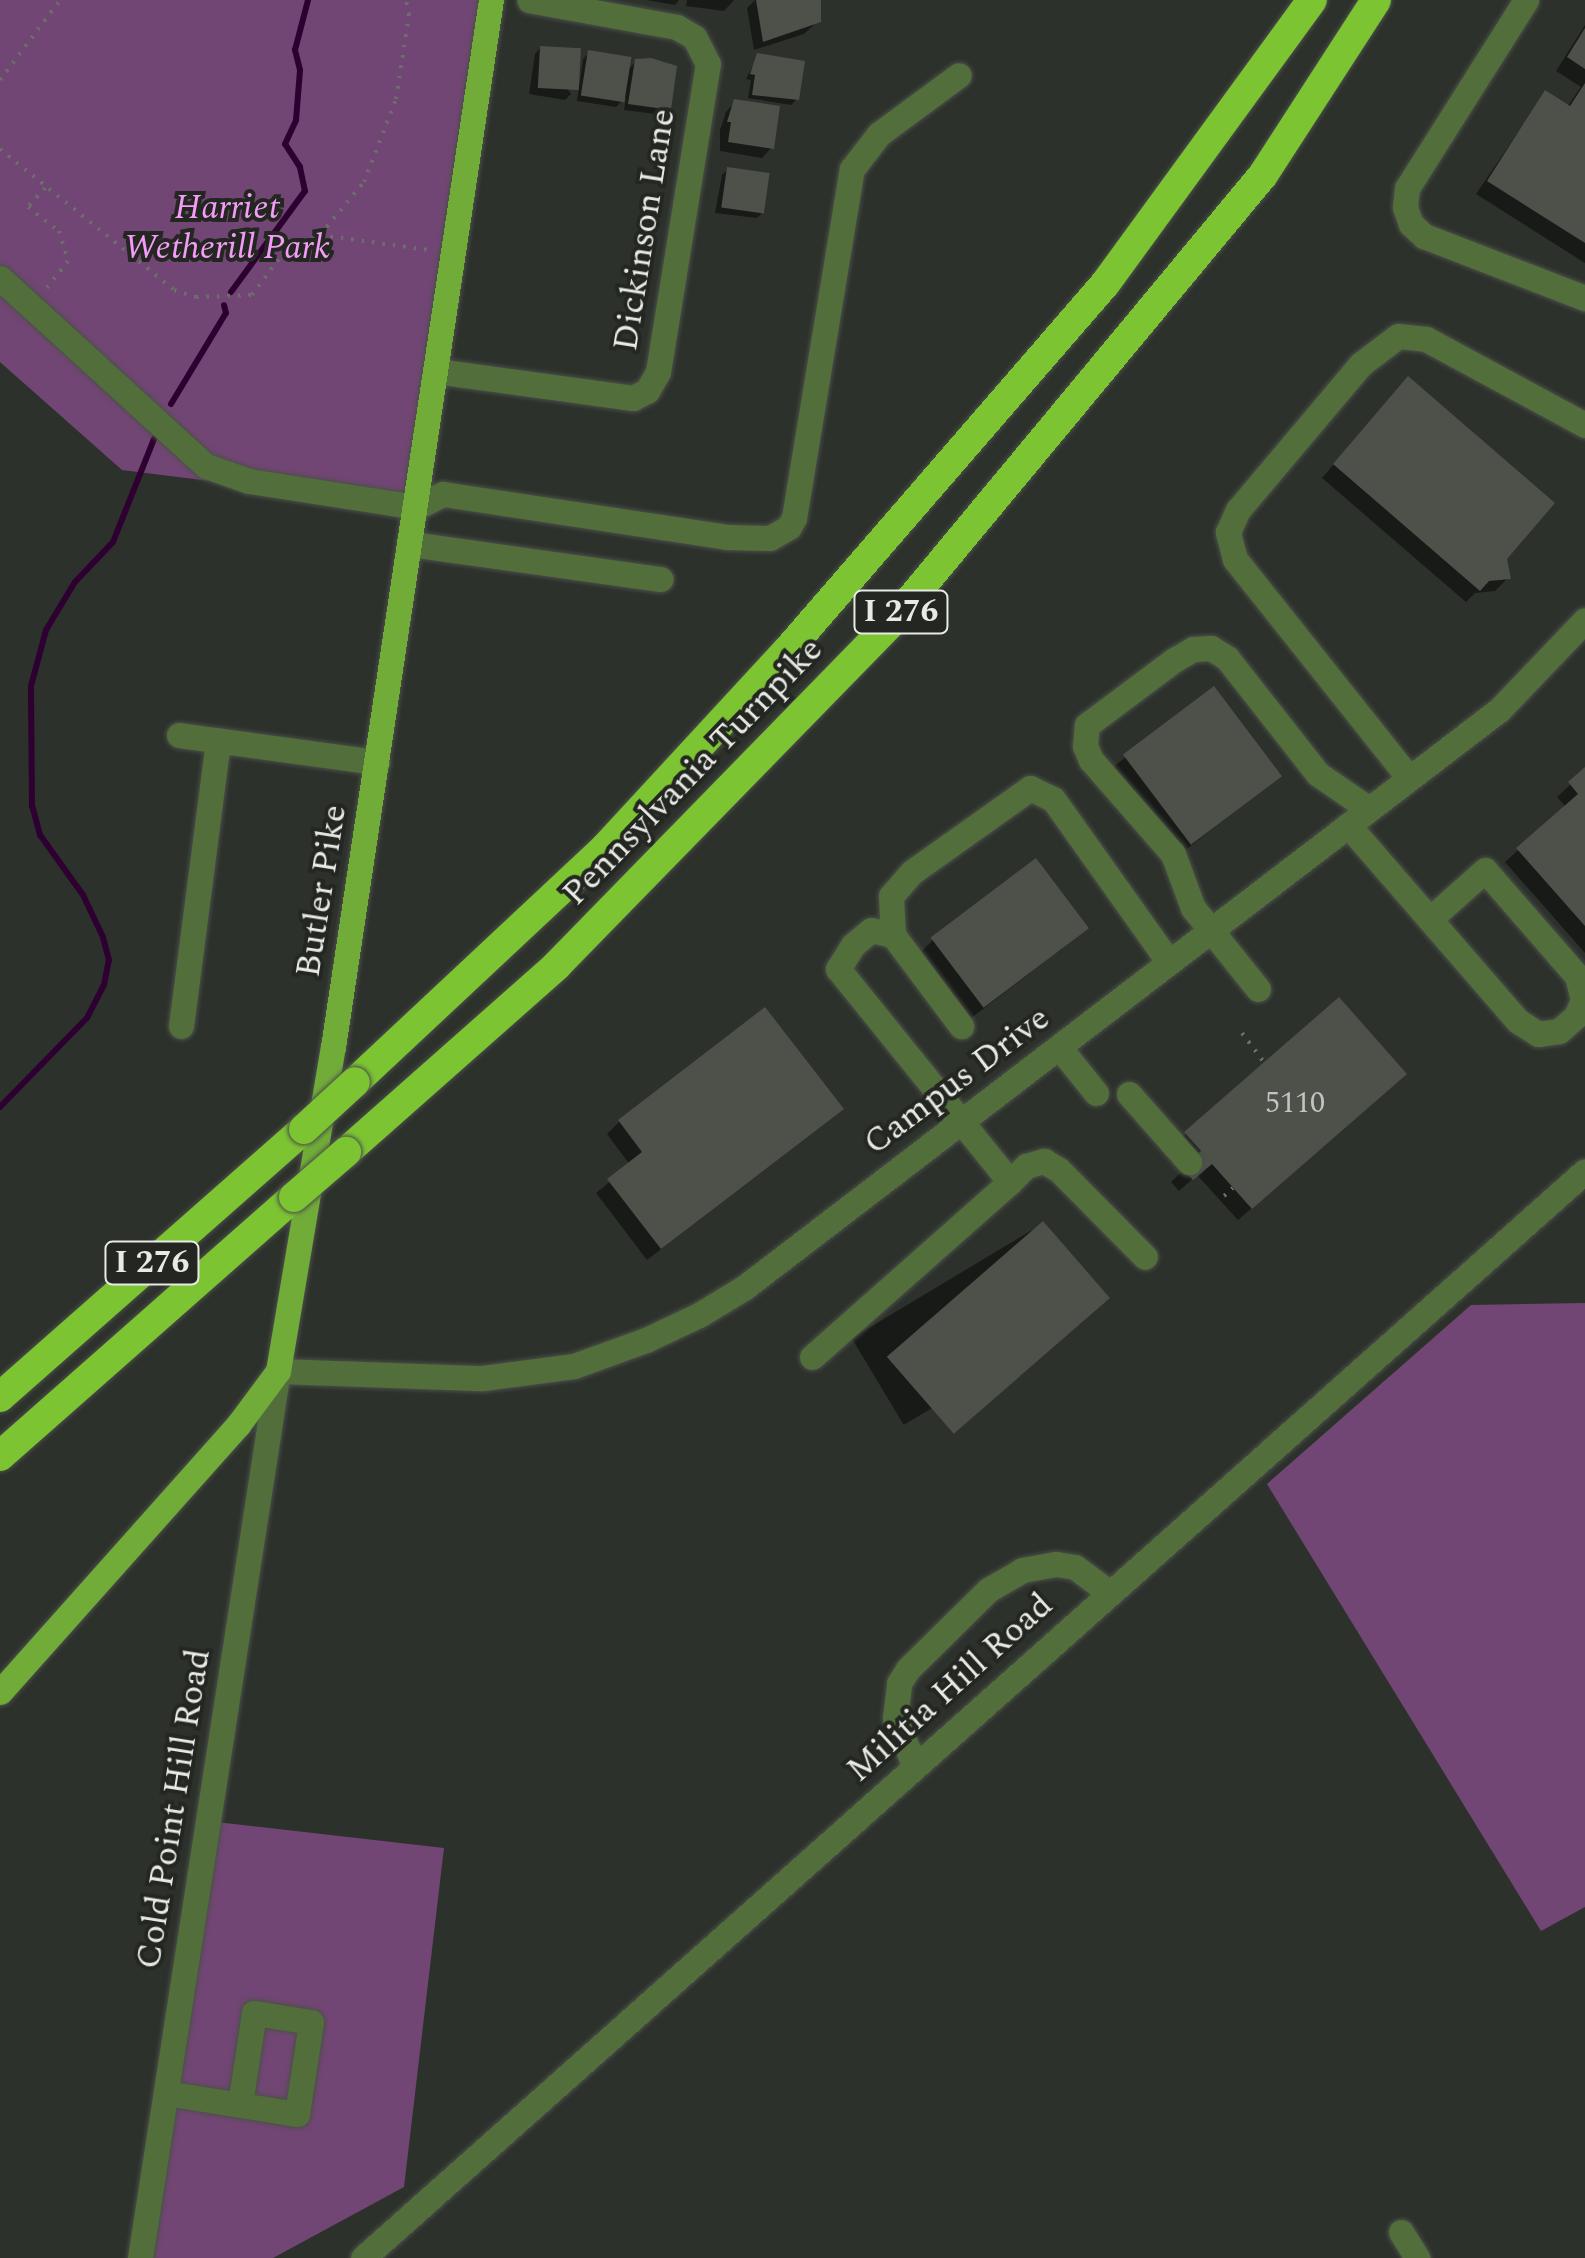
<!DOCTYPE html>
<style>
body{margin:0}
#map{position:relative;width:1585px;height:2258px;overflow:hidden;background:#2d312b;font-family:Spectral,serif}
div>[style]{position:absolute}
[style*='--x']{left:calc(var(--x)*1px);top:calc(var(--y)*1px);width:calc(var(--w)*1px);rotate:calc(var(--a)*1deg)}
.green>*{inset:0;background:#724674}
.shadow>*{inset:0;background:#0007;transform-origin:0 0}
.stream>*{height:6px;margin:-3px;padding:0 3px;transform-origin:3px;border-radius:3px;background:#2e0031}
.building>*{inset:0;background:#4d514a;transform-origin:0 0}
.path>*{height:4px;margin-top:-2px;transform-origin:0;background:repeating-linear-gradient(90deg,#6b6e69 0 2.5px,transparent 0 10.5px)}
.roads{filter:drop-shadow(0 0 2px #4b4f49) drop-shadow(0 0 2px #4b4f49)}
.minor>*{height:25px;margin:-12.5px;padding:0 12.5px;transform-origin:12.5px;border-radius:12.5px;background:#526f3b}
.major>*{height:25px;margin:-12.5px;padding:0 12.5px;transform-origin:12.5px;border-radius:12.5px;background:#71ac39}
.highway>*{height:30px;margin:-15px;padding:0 15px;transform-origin:15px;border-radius:15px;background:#7dc433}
.bridges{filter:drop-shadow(0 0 2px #4b4f49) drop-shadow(0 0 2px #4b4f49)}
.highway-bridge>*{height:30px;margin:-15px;padding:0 15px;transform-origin:15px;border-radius:15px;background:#7dc433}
span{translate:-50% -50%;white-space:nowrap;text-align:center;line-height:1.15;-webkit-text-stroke:8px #242721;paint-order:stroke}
.number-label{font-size:30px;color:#c1c4bf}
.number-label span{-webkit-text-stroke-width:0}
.shield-label span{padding:2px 8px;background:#242721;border:2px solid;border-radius:8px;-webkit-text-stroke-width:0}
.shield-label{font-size:32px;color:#e8eae6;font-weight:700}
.park-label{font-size:35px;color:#f49bf8;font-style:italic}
.street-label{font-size:35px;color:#e8eae6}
</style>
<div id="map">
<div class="green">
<i style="clip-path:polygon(0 0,491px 0,417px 507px,122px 470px,0 362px)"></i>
<i style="clip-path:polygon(1585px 1303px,1585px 1907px,1541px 1931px,1267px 1484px,1471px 1305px)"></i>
<i style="clip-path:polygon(207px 1821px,444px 1848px,404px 2187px,273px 2258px,140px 2258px)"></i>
</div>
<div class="shadow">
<i style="clip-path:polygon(646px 0,679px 0,675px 5px)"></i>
<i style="clip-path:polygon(687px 0,734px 0,724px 11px,686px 6px)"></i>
<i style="clip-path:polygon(755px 0,818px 0,818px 21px,804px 34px,754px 50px,747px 8px)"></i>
<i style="clip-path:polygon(1585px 25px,1585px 263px,1476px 194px,1545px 93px,1567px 107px,1581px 87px,1556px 71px)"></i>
<i style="clip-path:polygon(540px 48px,571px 94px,565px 100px,529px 94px,535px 54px)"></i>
<i style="clip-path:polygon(589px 53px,626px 71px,636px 62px,669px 109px,663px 115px,624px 110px,626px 97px,616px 107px,577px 101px,583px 59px)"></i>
<i style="clip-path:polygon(758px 56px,797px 99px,791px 105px,748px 98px,751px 80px,746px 79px)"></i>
<i style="clip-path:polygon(735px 102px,771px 148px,762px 158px,720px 151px,720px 130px,726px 112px)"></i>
<i style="clip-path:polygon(728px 169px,763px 212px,757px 218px,715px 213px,722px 175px)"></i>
<i style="clip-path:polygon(1396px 392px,1505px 558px,1508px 578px,1495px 591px,1475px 593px,1466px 602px,1322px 478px)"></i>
<i style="left:1213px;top:689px;width:110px;height:129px;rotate:52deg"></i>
<i style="clip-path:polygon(1585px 771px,1585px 953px,1505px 862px,1566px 807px,1557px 797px)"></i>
<i style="clip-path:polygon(933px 940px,1073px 940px,970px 1019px,920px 953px)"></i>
<i style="clip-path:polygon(1391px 1087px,1238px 1220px,1197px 1175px,1179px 1191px,1171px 1182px,1189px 1165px,1173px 1146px,1186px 1134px)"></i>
<i style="clip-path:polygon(841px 1109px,647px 1260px,596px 1193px,630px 1165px,607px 1134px,619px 1122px)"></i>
<i style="left:1042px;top:1224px;width:101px;height:222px;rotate:59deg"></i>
</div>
<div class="stream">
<i style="--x:231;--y:292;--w:125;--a:-53.8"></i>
<i style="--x:305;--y:191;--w:25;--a:-102"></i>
<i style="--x:300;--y:167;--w:27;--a:-123"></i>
<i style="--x:285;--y:144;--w:26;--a:-65"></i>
<i style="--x:296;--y:120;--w:50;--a:-85.4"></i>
<i style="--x:300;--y:70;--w:21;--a:-104"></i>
<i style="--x:295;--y:50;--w:52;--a:-75.4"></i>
<i style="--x:171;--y:404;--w:106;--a:-58.9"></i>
<i style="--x:226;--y:313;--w:8;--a:-104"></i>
<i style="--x:0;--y:1107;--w:124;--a:-45.7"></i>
<i style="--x:87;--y:1018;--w:37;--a:-63"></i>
<i style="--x:104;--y:985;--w:25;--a:-79"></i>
<i style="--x:109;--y:960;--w:24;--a:-105"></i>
<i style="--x:103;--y:937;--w:47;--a:-115.5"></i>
<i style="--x:83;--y:895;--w:74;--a:-125.6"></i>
<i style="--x:40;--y:835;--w:30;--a:-105"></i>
<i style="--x:32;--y:806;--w:120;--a:-90.5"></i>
<i style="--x:31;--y:686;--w:58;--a:-75"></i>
<i style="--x:46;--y:630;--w:56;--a:-58.9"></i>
<i style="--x:75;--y:582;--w:55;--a:-46.5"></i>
<i style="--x:113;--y:542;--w:111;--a:-68.3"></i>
</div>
<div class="building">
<i style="clip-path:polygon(756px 0,821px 0,821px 22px,763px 42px)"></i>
<i style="clip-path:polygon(1585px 28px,1585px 69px,1567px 57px)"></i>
<i style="left:540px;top:46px;width:41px;height:42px;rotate:3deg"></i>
<i style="left:588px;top:50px;width:44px;height:46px;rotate:9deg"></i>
<i style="clip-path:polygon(757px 53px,805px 61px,799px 100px,752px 95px,755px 75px,750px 74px)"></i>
<i style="clip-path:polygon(651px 58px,677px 66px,671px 110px,628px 104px,635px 59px)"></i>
<i style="clip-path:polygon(1585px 83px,1585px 243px,1487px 181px,1545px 90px,1570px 106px)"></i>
<i style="clip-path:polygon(734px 99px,780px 106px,774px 149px,728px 142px,731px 122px,727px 122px)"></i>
<i style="left:727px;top:167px;width:43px;height:41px;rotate:8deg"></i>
<i style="clip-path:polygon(1408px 376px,1555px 503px,1507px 559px,1511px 579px,1489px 581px,1480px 591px,1333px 464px)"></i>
<i style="left:1214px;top:686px;width:113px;height:114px;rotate:53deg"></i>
<i style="clip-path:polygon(1585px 767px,1585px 926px,1516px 848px,1578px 794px,1568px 782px)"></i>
<i style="left:1036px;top:858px;width:88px;height:132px;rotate:53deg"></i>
<i style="clip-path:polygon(1339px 997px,1407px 1074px,1252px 1209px,1212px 1164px,1193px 1180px,1182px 1168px,1201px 1151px,1184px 1132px)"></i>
<i style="clip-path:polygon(765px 1007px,844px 1109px,661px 1249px,607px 1179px,642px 1152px,618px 1120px)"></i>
<i style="left:1043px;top:1221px;width:102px;height:207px;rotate:49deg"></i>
</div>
<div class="path">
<i style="--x:0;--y:80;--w:100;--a:-53.1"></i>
<i style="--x:0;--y:149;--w:224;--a:39"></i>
<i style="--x:174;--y:290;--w:23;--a:18"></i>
<i style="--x:196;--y:297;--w:56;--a:-2"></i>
<i style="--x:252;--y:295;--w:57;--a:-53.5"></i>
<i style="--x:286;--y:249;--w:37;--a:-22"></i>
<i style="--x:320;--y:235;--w:69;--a:-50.3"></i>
<i style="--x:364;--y:182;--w:89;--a:-68.9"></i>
<i style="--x:396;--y:99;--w:85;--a:-81.2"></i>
<i style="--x:409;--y:15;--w:15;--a:-101"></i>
<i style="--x:45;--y:188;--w:25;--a:132"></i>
<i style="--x:28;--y:207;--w:39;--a:38"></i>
<i style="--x:59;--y:231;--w:31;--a:73"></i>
<i style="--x:68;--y:261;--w:34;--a:128"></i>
<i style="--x:320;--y:235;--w:110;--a:7.8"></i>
<i style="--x:1242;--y:1033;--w:36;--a:53"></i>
<i style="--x:1224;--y:1196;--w:12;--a:-42"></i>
</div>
<div class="roads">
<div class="minor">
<i style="--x:1526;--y:0;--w:222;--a:122.3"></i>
<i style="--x:1407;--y:188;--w:19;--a:96"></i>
<i style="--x:1405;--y:207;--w:18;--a:71"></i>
<i style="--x:1411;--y:224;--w:18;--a:43"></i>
<i style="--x:1424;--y:236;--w:173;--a:21.1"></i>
<i style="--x:0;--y:278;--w:279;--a:42.4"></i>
<i style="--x:206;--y:466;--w:46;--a:19.2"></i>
<i style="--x:249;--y:481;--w:170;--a:8.8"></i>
<i style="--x:417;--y:507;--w:29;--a:-27"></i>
<i style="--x:443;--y:494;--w:287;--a:8.6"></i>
<i style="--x:727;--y:537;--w:43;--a:1.3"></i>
<i style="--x:770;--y:538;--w:22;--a:-30"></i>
<i style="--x:789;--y:527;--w:10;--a:-61"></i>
<i style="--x:794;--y:518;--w:354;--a:-80.6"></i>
<i style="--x:852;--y:169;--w:44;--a:-52.4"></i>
<i style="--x:879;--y:134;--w:99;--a:-36.4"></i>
<i style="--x:436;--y:371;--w:199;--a:7.8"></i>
<i style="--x:633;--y:398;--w:16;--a:-27"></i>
<i style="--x:647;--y:391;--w:22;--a:-60"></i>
<i style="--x:658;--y:372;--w:312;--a:-80.8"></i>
<i style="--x:708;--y:64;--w:30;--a:-117"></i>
<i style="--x:694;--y:37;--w:20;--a:-150"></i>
<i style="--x:677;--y:27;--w:150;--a:-169.7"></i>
<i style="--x:411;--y:544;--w:252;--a:8"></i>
<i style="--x:179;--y:735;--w:200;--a:7.8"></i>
<i style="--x:1409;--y:778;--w:280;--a:-128.5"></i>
<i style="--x:1235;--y:559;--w:28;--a:-105"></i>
<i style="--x:1228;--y:532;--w:24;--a:-66"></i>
<i style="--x:1238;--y:510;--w:191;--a:-49.9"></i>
<i style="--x:1361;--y:364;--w:46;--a:-37.1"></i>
<i style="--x:1398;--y:336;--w:28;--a:6"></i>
<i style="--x:1426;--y:339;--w:181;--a:28.4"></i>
<i style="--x:1348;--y:825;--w:259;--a:49.1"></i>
<i style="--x:1518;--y:1021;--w:24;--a:33"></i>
<i style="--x:1538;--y:1034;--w:21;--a:-8"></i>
<i style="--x:1559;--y:1031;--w:23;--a:-41"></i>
<i style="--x:1576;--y:1016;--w:17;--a:-66"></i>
<i style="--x:1583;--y:1000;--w:25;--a:-104"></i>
<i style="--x:1577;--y:976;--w:140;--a:-131"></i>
<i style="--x:1485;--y:870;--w:74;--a:138.3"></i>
<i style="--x:893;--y:935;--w:114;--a:53.2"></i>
<i style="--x:1258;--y:989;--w:104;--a:-128.7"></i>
<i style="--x:1193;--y:908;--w:58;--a:-110.3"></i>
<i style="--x:1173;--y:854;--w:125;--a:-131.1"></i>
<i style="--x:1091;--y:760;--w:15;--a:-113"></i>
<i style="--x:1085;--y:746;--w:21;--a:-85"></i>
<i style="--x:1087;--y:725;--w:109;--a:-36.8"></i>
<i style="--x:1174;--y:660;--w:22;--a:-30"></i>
<i style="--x:1193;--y:649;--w:18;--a:-3"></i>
<i style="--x:1211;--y:648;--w:19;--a:32"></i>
<i style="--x:1227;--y:658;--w:147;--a:51.9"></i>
<i style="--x:1318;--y:774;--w:62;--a:34.5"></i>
<i style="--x:181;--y:1026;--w:288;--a:-82.6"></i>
<i style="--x:1059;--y:1047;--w:59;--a:51.2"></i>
<i style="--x:1129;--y:1094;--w:91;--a:48.6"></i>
<i style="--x:1010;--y:1182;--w:23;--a:-45"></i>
<i style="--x:1026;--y:1166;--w:19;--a:-16"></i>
<i style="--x:1044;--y:1161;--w:17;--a:31"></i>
<i style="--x:1059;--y:1170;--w:122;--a:45.3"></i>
<i style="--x:812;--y:1357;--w:264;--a:-41.5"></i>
<i style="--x:1010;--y:1182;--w:274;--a:-128.9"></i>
<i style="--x:838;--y:969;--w:28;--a:-58"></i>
<i style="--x:853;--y:945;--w:23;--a:-40"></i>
<i style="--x:871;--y:930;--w:23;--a:13"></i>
<i style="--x:893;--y:935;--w:39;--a:-93"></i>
<i style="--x:891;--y:896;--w:32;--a:-49"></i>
<i style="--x:912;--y:872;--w:145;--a:-35.4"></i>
<i style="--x:1030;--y:788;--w:25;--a:26"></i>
<i style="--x:1053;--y:799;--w:200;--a:54.6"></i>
<i style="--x:915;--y:1767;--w:53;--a:-112.2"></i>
<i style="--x:895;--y:1718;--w:35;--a:-83"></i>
<i style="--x:899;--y:1683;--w:17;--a:-57"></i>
<i style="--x:908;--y:1669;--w:112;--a:-44.6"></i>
<i style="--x:988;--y:1590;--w:39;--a:-30"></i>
<i style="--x:1022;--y:1570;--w:35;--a:-10"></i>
<i style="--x:1056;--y:1564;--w:19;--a:9"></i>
<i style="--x:1075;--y:1567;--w:44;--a:36.6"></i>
<i style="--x:166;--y:2093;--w:133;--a:9.1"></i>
<i style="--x:297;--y:2114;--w:93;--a:-81.3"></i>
<i style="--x:311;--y:2022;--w:58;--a:-171"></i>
<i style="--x:254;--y:2013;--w:93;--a:98.7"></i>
<i style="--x:1401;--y:2232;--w:31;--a:58"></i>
<i style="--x:140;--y:2258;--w:898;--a:-81.16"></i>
<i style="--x:278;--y:1371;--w:205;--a:2"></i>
<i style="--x:483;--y:1378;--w:92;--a:-7.5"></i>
<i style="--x:574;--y:1366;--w:77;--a:-19.9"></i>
<i style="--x:646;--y:1340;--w:59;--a:-25.3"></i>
<i style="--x:699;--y:1315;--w:54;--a:-31.3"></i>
<i style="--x:745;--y:1287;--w:949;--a:-37.43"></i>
<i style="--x:1499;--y:710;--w:124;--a:-46.3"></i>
<i style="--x:363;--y:2258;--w:1635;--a:-41.65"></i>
</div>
<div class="major">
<i style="--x:0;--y:1692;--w:358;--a:-48.3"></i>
<i style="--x:238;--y:1425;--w:67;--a:-53.5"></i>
<i style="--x:278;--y:1371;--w:329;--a:-80.4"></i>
<i style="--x:333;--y:1047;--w:1059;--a:-81.42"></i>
</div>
<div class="highway">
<i style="--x:355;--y:1082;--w:344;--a:-43.1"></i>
<i style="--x:606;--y:847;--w:267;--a:-47.3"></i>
<i style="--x:787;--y:651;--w:486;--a:-49.1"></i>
<i style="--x:1105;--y:284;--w:351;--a:-53.9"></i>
<i style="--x:346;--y:1152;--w:282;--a:-41.5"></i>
<i style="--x:557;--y:965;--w:479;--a:-45.7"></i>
<i style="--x:892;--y:622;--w:581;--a:-50.31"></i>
<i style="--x:1263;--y:175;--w:208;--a:-57.1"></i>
<i style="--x:0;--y:1397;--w:405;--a:-41.4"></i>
<i style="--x:0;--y:1456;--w:392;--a:-41.4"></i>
</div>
</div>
<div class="bridges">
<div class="highway-bridge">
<i style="--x:304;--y:1129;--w:69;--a:-42.7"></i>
<i style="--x:294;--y:1197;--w:69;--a:-40.9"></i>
</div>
</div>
<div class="number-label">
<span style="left:1295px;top:1103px">5110</span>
</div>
<div class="shield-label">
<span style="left:901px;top:612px">I 276</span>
<span style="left:152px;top:1263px">I 276</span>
</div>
<div class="park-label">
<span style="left:227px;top:228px">Harriet<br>Wetherill Park</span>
</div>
<div class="street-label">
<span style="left:645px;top:230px;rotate:-81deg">Dickinson Lane</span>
<span style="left:693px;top:772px;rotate:-46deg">Pennsylvania Turnpike</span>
<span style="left:322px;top:891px;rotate:-81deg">Butler Pike</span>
<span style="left:957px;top:1081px;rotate:-37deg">Campus Drive</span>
<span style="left:950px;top:1688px;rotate:-42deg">Militia Hill Road</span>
<span style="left:174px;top:1809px;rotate:-81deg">Cold Point Hill Road</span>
</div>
</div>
